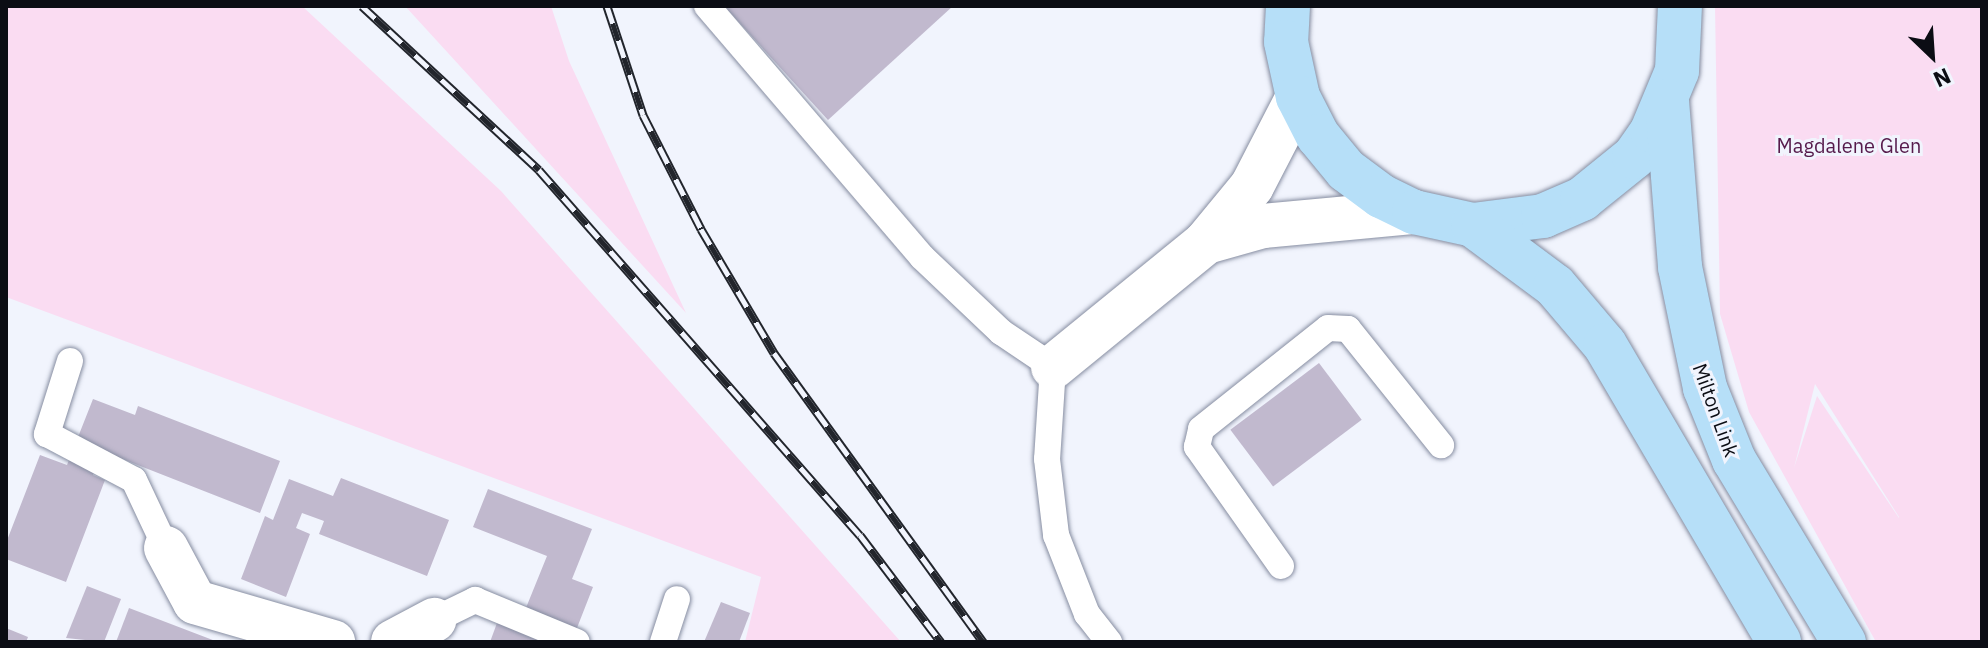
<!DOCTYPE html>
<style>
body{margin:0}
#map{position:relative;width:1988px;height:648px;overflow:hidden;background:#f1f4fd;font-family:"IBM Plex Sans",sans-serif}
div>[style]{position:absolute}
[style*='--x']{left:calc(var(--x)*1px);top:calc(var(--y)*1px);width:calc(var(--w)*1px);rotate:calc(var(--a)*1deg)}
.green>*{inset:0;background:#fadcf2}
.building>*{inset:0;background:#c1b9ce;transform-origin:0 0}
.roads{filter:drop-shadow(0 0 2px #868da1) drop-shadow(0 0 2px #868da1)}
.service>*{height:26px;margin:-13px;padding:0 13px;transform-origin:13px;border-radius:13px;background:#fff}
.minor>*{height:44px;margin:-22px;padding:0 22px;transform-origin:22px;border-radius:22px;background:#fff}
.primary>*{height:44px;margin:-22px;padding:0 22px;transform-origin:22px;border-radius:22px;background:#b6dff8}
.rail>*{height:9px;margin-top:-4.5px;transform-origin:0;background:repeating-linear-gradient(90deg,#f1f4fd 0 18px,#22252c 0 36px);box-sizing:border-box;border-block:2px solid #22252c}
span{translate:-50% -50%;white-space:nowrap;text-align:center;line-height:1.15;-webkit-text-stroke:6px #f1f4fd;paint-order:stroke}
.park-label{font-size:20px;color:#561b4c}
.street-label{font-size:20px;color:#0b0d14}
.frame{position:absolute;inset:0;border:8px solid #0b0d14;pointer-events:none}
.north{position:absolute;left:1892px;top:16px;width:80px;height:80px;-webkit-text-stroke:6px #f1f4fd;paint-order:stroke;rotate:155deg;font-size:22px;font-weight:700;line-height:32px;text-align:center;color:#0b0d14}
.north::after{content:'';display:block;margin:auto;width:28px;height:36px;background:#0b0d14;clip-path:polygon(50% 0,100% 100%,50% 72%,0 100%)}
</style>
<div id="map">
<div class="green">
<i style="clip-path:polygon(6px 6px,302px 6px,501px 191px,901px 642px,745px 642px,761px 577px,6px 297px)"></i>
<i style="clip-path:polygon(405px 6px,551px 6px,569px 61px,686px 313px)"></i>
<i style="clip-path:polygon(evenodd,1715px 6px,1982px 6px,1982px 642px,1876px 642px,1749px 412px,1720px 314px,1715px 6px,1815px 384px,1899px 517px,1899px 518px,1817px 396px,1794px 468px,1815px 384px)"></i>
</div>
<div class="building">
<i style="clip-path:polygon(724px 6px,953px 6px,828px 120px)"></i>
<i style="left:1319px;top:363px;width:71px;height:111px;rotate:53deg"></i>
<i style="clip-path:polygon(93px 399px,135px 415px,138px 406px,280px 461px,260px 513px,102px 451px,93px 475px,105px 480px,66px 582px,6px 559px,6px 543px,40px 455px,67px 465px)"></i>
<i style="clip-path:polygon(341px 478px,449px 520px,427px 576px,319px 534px,324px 521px,302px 513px,296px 528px,310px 534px,286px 597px,241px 579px,265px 516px,273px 520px,289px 479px,333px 496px)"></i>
<i style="clip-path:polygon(488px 489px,592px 529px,572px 579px,593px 587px,575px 633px,547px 642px,490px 642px,497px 623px,517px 630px,547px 556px,473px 527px)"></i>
<i style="clip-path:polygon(87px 586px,121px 599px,104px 642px,66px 638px)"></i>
<i style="clip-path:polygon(721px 602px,750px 613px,739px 642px,704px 642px)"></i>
<i style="clip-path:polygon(129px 608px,218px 642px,116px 642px)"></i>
<i style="clip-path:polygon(6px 628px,28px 637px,26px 642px,6px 642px)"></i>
</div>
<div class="roads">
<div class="service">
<i style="--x:707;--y:6;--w:330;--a:49.4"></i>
<i style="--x:922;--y:257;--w:109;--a:43.5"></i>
<i style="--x:1001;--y:332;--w:63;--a:33.9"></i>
<i style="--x:1053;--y:367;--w:92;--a:93.7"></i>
<i style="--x:1047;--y:459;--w:77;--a:83.2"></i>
<i style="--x:1056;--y:535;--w:85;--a:68.6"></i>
<i style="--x:1087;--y:614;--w:36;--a:52"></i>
<i style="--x:70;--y:361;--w:77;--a:107.5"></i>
<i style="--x:47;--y:434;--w:98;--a:27.9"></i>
<i style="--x:134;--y:480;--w:75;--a:64.8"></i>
<i style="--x:1281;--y:566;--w:146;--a:-125.2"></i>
<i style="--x:1197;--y:447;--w:18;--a:-77"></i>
<i style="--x:1201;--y:429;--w:162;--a:-38.5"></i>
<i style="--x:1328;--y:328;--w:20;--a:3"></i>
<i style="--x:1348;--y:329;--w:149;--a:51.3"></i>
<i style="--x:434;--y:620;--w:46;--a:-26"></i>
<i style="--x:475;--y:600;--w:110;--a:22.4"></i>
<i style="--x:663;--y:642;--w:45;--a:-72"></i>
</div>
<div class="minor">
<i style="--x:1206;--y:242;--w:59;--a:-15.7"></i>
<i style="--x:1263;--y:226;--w:152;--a:-5.3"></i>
<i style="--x:1053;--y:367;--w:198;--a:-39.2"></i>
<i style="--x:1206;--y:242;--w:72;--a:-50.6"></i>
<i style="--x:1252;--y:186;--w:100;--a:-62.7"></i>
<i style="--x:166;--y:548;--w:61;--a:61.8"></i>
<i style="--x:195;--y:602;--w:144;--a:16.2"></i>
<i style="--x:393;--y:642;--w:47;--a:-28.2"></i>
</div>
<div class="primary">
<i style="--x:1288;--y:6;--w:36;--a:93"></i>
<i style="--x:1286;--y:42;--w:56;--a:77.7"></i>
<i style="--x:1298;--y:97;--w:44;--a:62.9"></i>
<i style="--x:1318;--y:136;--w:44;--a:50.5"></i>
<i style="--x:1346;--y:170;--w:44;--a:36.6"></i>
<i style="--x:1381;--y:196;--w:37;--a:26"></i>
<i style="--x:1414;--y:212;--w:60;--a:12.4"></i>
<i style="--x:1473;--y:225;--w:71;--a:-7.3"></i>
<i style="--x:1543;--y:216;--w:43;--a:-23.6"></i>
<i style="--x:1582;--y:199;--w:67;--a:-38.9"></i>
<i style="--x:1634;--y:157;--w:32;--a:-55"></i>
<i style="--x:1652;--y:131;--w:65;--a:-67.4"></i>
<i style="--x:1677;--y:71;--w:65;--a:-87.4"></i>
<i style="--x:1667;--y:101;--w:167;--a:85.5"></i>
<i style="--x:1680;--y:267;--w:124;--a:78.3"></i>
<i style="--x:1705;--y:388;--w:78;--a:68.1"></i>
<i style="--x:1734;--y:460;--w:213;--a:58.9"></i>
<i style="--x:1473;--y:225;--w:102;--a:36.6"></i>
<i style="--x:1555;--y:286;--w:77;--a:49.7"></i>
<i style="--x:1605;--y:345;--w:344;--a:59.6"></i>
</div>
</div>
<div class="rail">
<i style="--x:362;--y:6;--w:241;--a:42.8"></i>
<i style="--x:539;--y:170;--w:486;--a:48.7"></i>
<i style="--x:860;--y:535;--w:134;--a:52.9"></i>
<i style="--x:607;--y:6;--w:115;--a:71.7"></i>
<i style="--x:643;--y:115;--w:128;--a:63"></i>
<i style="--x:701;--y:229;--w:144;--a:59.5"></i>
<i style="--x:774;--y:353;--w:357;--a:54.1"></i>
</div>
<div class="park-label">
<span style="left:1849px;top:145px">Magdalene Glen</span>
</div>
<div class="street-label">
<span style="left:1716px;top:410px;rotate:70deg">Milton Link</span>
</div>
<div class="frame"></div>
<div class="north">N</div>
</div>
